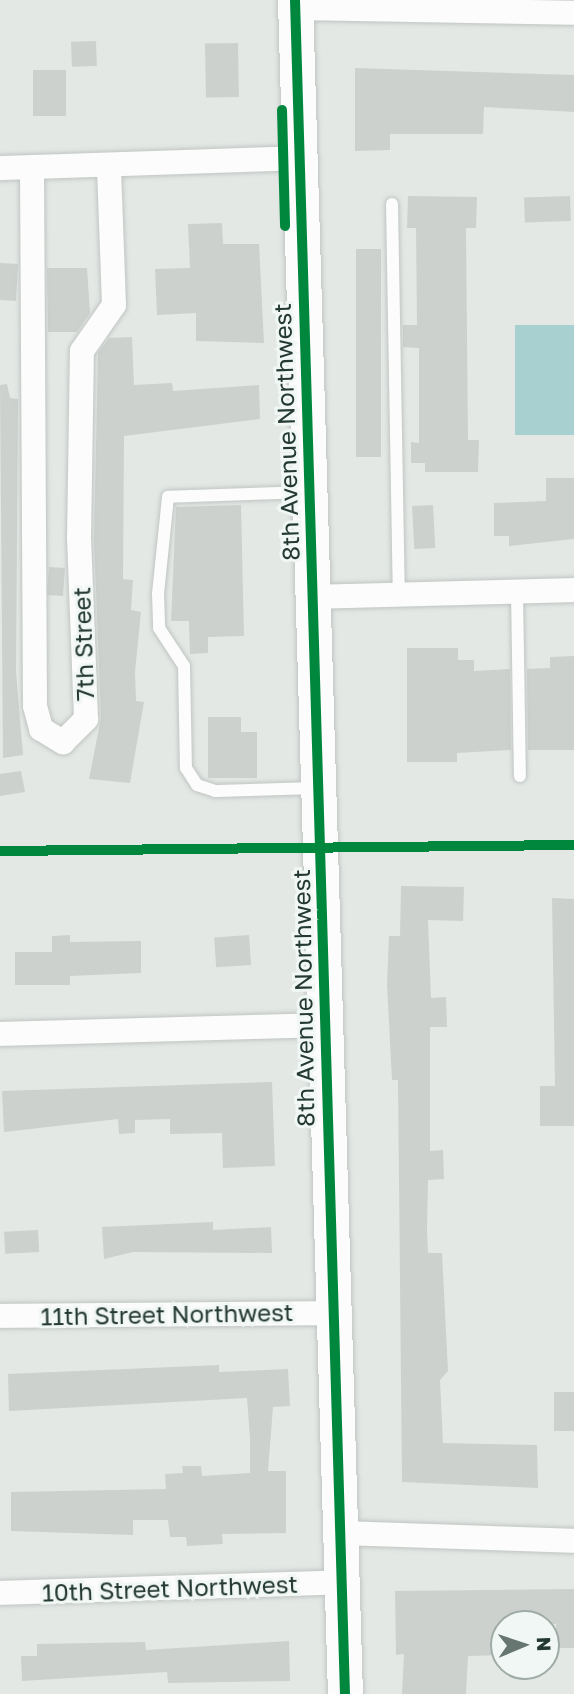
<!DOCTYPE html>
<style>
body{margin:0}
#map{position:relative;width:574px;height:1694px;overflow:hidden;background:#e3e8e5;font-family:"Golos Text",sans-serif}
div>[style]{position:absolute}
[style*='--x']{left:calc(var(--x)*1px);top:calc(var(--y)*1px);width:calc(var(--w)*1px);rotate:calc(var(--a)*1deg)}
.water>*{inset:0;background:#a9d0d1;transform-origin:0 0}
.building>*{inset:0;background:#ccd1ce;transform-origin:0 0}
.roads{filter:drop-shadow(0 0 2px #c0c5c2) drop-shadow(0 0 2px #c0c5c2)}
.lane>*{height:12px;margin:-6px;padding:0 6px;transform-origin:6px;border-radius:6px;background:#fbfcfb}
.street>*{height:24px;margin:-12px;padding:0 12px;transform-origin:12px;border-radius:12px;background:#fbfcfb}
.secondary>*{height:35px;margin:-17.5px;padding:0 17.5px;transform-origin:17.5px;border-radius:17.5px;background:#fbfcfb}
.cycleway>*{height:10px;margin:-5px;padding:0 5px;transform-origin:5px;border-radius:5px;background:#00873e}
span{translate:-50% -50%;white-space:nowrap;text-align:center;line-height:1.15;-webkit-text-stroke:6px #f1f7f4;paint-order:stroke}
.street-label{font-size:24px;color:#243931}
.north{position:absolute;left:490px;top:1610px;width:70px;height:70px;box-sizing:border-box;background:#f1f7f4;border:2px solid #9faba6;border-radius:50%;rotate:88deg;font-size:19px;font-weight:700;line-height:28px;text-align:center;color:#243931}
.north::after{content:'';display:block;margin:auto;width:24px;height:32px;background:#677670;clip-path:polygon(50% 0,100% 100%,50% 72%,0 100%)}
</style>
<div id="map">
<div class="water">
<i style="left:574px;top:325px;width:110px;height:59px;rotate:90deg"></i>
</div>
<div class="building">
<i style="left:96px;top:41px;width:25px;height:25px;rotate:88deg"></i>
<i style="left:238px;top:43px;width:54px;height:33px;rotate:89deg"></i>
<i style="clip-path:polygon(355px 68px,574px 75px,574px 112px,484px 107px,483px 134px,390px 134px,390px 150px,355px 151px)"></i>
<i style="left:66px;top:70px;width:46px;height:33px;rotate:90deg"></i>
<i style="clip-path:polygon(408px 196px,477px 197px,476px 228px,466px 228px,468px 440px,479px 440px,478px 472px,425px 472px,425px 463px,411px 463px,411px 442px,419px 443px,419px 348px,403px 347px,403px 325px,417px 325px,416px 228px,407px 228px)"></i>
<i style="left:570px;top:196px;width:25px;height:46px;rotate:88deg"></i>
<i style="clip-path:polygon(222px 223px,223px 244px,259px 244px,264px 343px,196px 341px,196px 313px,157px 315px,155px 269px,190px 268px,188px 224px)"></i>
<i style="left:356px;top:249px;width:25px;height:208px"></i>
<i style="left:0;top:263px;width:18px;height:37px;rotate:3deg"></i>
<i style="clip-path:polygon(47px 268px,87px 268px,90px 313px,77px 332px,48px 332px)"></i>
<i style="clip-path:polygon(132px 337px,134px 385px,172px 383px,173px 391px,259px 385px,260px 419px,124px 436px,123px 579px,133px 580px,131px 610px,141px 612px,135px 672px,136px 701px,144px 702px,130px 783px,89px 779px,101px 718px,94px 539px,98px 353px,109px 338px)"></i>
<i style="clip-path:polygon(7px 384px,10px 398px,18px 399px,16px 672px,23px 755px,3px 758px,0 385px)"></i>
<i style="clip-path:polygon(546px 478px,574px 478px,574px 539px,509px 546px,509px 536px,494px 536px,494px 503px,546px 501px)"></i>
<i style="clip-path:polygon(241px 505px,244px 636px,208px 637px,208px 653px,190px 654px,189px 621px,171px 621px,176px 507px)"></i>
<i style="left:433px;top:505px;width:43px;height:21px;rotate:87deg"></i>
<i style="left:49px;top:567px;width:16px;height:28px;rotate:4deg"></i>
<i style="clip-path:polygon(407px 648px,458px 648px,458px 660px,474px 660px,474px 671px,510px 669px,511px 750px,457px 753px,457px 762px,407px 762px)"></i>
<i style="clip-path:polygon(574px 656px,574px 750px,528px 750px,527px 669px,550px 668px,550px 657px)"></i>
<i style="clip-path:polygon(208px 717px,241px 717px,241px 732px,257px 732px,257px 778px,208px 778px)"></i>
<i style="clip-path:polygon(21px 771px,25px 792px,0 796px,0 774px)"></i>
<i style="clip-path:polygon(401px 886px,464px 887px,463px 921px,428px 920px,431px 998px,446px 997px,447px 1027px,430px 1027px,430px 1151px,443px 1150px,444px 1179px,428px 1180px,427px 1229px,428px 1253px,442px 1253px,448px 1371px,440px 1380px,443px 1443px,537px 1445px,538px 1488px,402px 1482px,398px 1080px,392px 1080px,387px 984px,389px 936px,400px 936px)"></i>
<i style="clip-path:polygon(552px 898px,574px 899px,574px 1126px,540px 1126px,540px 1086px,555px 1086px)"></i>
<i style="clip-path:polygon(70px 935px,70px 942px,141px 941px,141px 973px,70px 976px,70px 985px,15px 985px,15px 952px,52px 952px,52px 936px)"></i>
<i style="left:249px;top:935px;width:30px;height:35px;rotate:86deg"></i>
<i style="clip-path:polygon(272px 1082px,275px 1166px,223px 1168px,222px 1133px,170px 1134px,170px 1119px,135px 1120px,135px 1133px,119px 1134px,118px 1119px,4px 1132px,2px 1091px)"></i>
<i style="clip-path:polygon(213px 1222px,213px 1230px,271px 1227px,272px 1253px,133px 1252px,104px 1259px,102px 1227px)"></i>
<i style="left:38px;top:1230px;width:22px;height:34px;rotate:87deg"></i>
<i style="clip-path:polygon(219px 1365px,219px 1372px,288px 1369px,290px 1406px,273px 1407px,268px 1471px,286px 1471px,286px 1533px,222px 1534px,223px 1544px,187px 1546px,186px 1537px,170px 1537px,168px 1520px,133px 1520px,133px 1535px,11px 1531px,11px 1492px,166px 1489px,165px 1474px,183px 1473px,182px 1466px,201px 1466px,202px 1476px,250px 1473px,250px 1438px,247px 1398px,9px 1411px,8px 1374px)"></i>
<i style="left:574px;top:1392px;width:39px;height:20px;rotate:90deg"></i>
<i style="clip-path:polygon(574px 1589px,574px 1648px,556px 1648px,556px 1624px,504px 1624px,504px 1655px,468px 1656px,466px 1694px,402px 1694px,404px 1654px,396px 1655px,395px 1591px)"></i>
<i style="clip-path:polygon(289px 1641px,290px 1681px,168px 1683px,167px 1672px,22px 1681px,21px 1656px,37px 1656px,37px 1644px,145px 1642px,146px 1650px)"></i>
</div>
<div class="roads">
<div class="lane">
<i style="--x:392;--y:204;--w:391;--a:89"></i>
<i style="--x:308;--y:492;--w:140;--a:178"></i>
<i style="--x:168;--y:497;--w:98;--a:95.9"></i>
<i style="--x:158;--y:594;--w:34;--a:88"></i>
<i style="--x:159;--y:628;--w:45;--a:56.7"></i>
<i style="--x:184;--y:666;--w:102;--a:88.9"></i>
<i style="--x:186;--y:768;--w:20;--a:57"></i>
<i style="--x:197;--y:785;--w:19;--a:18"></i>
<i style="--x:215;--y:791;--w:102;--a:-1.7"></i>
<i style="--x:517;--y:592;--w:184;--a:89.1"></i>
</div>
<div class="street">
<i style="--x:295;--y:8;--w:279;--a:1"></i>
<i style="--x:0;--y:168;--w:299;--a:-1.9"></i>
<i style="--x:32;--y:168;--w:538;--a:89.68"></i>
<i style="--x:35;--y:706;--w:24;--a:75"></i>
<i style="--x:41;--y:729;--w:26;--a:31"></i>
<i style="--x:63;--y:742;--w:33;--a:-45"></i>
<i style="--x:86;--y:719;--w:180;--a:-92.2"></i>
<i style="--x:79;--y:539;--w:188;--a:-89.1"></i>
<i style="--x:82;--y:351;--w:56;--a:-55.2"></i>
<i style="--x:114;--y:305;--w:139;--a:-92.1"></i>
<i style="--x:312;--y:597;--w:262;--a:-1.5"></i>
<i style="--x:0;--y:1034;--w:323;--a:-1.6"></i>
<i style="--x:0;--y:1316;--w:333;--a:-0.5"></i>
<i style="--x:339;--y:1533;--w:235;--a:1.9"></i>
<i style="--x:0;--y:1593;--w:341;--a:-1.8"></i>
</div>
<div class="secondary">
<i style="--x:295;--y:0;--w:1695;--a:88.31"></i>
</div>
</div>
<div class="cycleway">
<i style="--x:295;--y:0;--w:1695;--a:88.31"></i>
<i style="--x:282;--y:110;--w:116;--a:88.5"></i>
<i style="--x:0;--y:851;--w:574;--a:-0.6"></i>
</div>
<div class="street-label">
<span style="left:286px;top:432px;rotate:-92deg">8th Avenue Northwest</span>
<span style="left:83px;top:644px;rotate:-92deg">7th Street</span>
<span style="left:303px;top:998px;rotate:-91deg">8th Avenue Northwest</span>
<span style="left:167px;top:1314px;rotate:-1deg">11th Street Northwest</span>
<span style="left:170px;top:1588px;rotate:-2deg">10th Street Northwest</span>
</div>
<div class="north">N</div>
</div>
